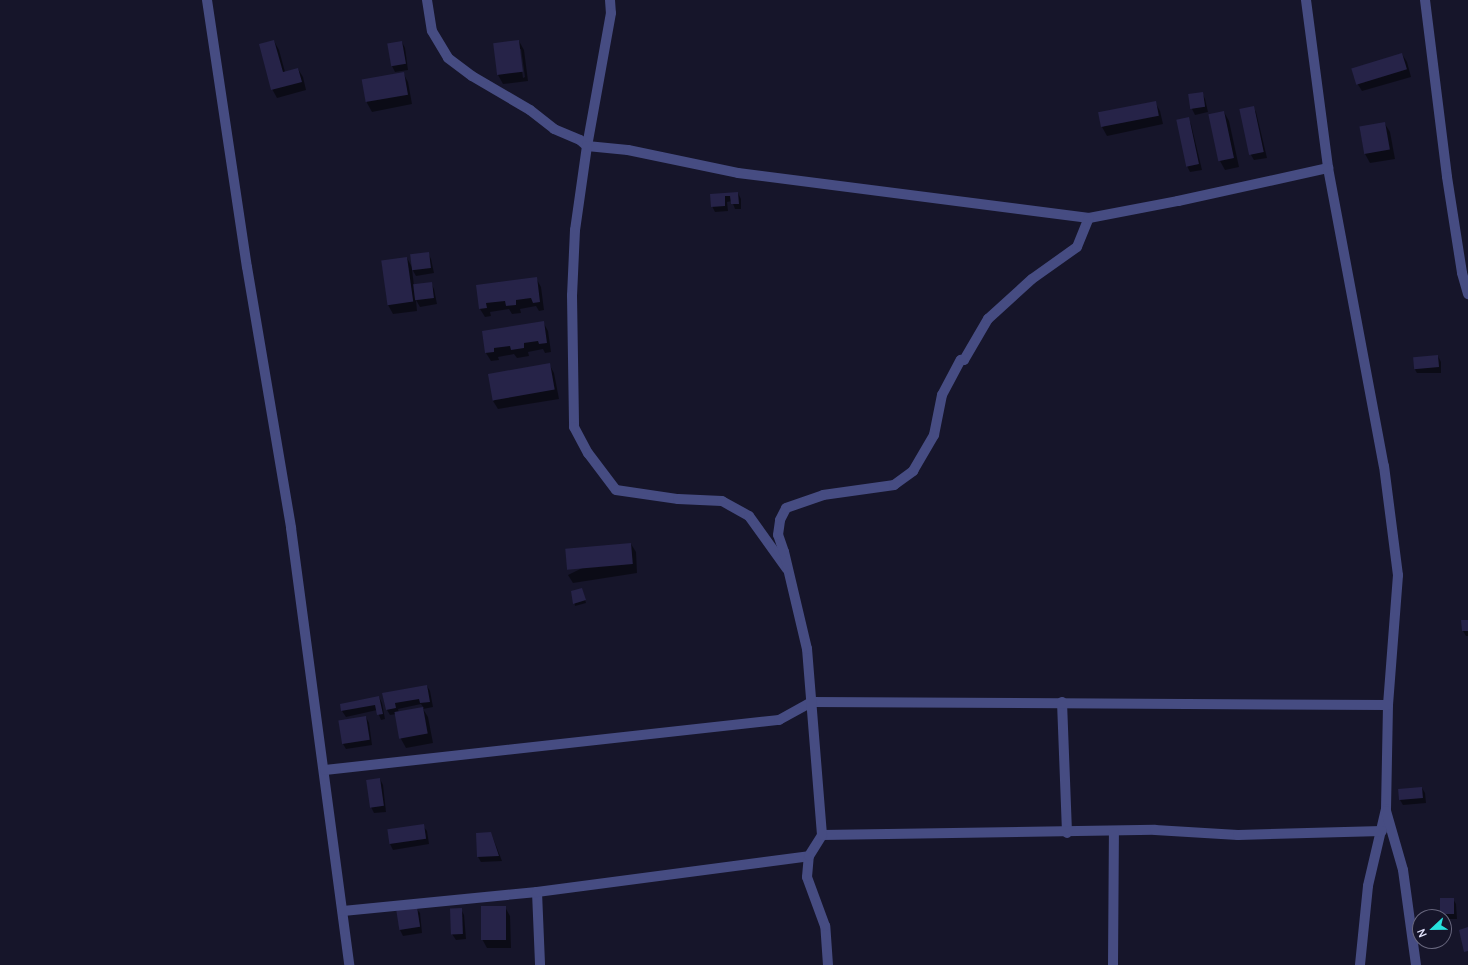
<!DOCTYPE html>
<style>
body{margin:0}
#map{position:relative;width:1468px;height:965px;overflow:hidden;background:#16152a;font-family:Manrope,sans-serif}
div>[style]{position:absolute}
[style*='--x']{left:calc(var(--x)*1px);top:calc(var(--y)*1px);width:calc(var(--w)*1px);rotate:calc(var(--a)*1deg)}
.shadow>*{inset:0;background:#0007}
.building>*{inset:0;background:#262348;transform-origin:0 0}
.minor>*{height:10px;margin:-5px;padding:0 5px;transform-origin:5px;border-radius:5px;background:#464c82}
span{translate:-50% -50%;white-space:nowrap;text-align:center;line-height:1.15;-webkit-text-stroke:4px #16152a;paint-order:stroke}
.north{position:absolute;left:1412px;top:909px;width:40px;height:40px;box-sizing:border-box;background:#16152a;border:1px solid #68677e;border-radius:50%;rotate:248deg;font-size:11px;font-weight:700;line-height:16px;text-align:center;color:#e2e2fb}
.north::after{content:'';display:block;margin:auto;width:14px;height:18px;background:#27e2dd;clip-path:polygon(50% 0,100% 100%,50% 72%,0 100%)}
</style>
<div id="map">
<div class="shadow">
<i style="clip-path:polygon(274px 41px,279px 50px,285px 72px,298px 69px,303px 77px,306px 90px,277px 98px,272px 89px)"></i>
<i style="clip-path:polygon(evenodd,519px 41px,524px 50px,528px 81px,503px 84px,498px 75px,494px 44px,519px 41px,519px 49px,521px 49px,525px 77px,523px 78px,519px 49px)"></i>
<i style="clip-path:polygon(402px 42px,405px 48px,408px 70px,395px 72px,392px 66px)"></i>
<i style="clip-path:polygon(1402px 54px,1407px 62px,1411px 77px,1362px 91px,1357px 83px)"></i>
<i style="clip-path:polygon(403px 73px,408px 82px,412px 104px,372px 112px,367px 103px,363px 81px)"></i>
<i style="clip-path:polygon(1202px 93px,1205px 99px,1208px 112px,1195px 115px,1192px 109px)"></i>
<i style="clip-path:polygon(1155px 102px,1160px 111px,1163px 124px,1107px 136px,1102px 127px)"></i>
<i style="clip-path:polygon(1253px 107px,1256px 112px,1267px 158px,1254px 160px,1251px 155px)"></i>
<i style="clip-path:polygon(1224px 112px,1229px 121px,1239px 167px,1225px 170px,1220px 161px,1210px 115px)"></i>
<i style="clip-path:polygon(1188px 118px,1191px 124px,1202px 170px,1190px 172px,1187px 166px)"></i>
<i style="clip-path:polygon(1385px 124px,1390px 132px,1395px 159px,1370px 163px,1365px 154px,1360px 128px)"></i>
<i style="clip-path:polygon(738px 193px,741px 199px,741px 209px,735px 209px,732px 201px,727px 202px,728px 211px,715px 212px,712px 206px,711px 195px)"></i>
<i style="clip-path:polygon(428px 253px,431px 259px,434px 273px,416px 276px,412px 269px,414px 286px,431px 283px,434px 289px,437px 304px,420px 307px,416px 300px,417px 311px,393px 314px,388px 305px,382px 261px,407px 258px,412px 267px)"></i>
<i style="clip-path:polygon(536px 278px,541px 287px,544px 310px,539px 311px,536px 306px,520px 309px,521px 313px,512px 314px,509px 309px,490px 312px,491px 316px,485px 317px,480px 309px,477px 286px)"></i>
<i style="clip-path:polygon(543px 322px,548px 331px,551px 352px,545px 353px,543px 349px,528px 352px,529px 356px,517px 358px,514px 354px,498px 357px,499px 360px,491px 361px,486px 353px,483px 332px)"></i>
<i style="clip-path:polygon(1438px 356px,1441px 362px,1441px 373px,1417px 373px,1414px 368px)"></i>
<i style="clip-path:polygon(549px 364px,554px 373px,559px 399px,498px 409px,493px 401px)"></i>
<i style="clip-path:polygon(631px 544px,636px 552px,637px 573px,573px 583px,568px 575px)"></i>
<i style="clip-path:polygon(582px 589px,586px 603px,575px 606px,573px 592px)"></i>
<i style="clip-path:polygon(1468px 621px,1468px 636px,1466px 636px,1463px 631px)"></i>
<i style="clip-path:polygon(evenodd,427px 686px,430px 691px,433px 707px,423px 709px,428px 717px,433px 743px,406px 748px,401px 739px,396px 714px,390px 715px,387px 710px,384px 694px,427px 686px,421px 704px,424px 708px,399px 713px,398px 709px,421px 704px)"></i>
<i style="clip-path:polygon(379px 697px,382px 703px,385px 719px,381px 720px,377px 710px,346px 717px,342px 711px,341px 705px)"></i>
<i style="clip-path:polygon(366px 717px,369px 723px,372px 745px,346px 749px,343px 744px)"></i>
<i style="clip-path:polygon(380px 779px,383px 785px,386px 812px,374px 813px,371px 807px)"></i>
<i style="clip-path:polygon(1422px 788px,1425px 793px,1426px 803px,1403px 805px,1400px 800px)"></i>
<i style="clip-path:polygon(423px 826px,427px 831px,429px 844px,393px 850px,390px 844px)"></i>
<i style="clip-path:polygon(491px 833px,502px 861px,481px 862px,478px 857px)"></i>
<i style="clip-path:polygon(1453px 899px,1456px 904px,1457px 919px,1445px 919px,1442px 913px)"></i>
<i style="clip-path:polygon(505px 907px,510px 916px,511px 948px,487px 948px,482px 939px)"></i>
<i style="clip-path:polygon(416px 908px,420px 913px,422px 933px,403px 936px,400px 930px,397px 910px)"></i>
<i style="clip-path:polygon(461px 909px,464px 915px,466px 939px,456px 940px,452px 934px)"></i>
</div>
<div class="building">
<i style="clip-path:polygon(274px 40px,283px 72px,298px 68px,302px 82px,271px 90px,259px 44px)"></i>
<i style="left:519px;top:40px;width:32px;height:26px;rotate:83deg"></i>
<i style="left:402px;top:41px;width:23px;height:15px;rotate:80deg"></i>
<i style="left:1402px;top:53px;width:17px;height:53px;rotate:73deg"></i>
<i style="left:404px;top:72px;width:23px;height:43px;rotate:80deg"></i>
<i style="left:1203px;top:92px;width:15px;height:15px;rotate:82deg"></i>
<i style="left:1156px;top:101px;width:15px;height:59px;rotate:79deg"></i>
<i style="left:1254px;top:106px;width:47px;height:15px;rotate:78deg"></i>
<i style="left:1224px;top:111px;width:48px;height:16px;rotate:78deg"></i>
<i style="left:1189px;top:117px;width:48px;height:13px;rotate:78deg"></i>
<i style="left:1385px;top:122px;width:28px;height:26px;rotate:80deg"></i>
<i style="clip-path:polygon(738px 192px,739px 204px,731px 204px,730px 196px,725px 196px,725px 206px,711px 207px,710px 194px)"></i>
<i style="left:429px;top:252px;width:16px;height:19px;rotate:83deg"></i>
<i style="left:407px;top:257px;width:45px;height:26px;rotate:82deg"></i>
<i style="clip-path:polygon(537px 277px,540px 302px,533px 303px,531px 298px,516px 300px,516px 305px,506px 306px,505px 301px,486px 303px,487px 308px,479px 309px,476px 285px)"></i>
<i style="left:432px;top:282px;width:16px;height:19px;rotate:83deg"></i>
<i style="clip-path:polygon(544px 321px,547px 343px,539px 344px,538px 341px,524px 343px,524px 348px,511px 350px,510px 346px,494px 348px,494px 352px,485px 353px,482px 331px)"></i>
<i style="left:1438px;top:355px;width:12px;height:25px;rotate:85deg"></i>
<i style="left:550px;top:363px;width:27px;height:63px;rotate:80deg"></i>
<i style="left:631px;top:543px;width:21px;height:66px;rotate:85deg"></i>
<i style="clip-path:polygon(582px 588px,586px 600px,573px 604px,571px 591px)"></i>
<i style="clip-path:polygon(1461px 620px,1468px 620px,1468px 631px,1462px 631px)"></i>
<i style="clip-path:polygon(427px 685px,430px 702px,420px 703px,419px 699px,395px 703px,396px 708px,386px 710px,382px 693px)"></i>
<i style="clip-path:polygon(379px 696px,383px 714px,377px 715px,375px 705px,341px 711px,340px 704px)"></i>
<i style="left:423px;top:707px;width:27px;height:29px;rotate:80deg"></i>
<i style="left:366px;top:716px;width:24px;height:28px;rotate:81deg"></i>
<i style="left:380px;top:778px;width:28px;height:14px;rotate:82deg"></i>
<i style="left:1422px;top:787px;width:11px;height:24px;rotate:85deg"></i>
<i style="left:424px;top:824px;width:15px;height:37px;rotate:82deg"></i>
<i style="clip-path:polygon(491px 832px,499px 856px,477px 857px,476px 833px)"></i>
<i style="left:1440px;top:898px;width:14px;height:16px"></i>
<i style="left:481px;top:906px;width:25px;height:34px"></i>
<i style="left:417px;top:907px;width:20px;height:21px;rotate:81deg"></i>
<i style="left:462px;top:908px;width:26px;height:12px;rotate:88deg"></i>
<i style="clip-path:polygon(1468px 927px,1468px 951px,1464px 952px,1459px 930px)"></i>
</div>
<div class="minor">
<i style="--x:207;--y:0;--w:270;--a:81.5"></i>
<i style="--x:247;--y:267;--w:265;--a:80.4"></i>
<i style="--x:291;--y:528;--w:441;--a:82.4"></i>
<i style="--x:427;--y:0;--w:31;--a:81"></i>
<i style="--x:432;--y:31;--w:31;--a:59"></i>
<i style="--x:448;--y:58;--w:30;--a:37"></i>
<i style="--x:472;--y:76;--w:67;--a:30.4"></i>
<i style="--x:530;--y:110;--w:31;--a:38"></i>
<i style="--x:554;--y:129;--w:28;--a:23"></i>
<i style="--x:580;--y:140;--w:9;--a:41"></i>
<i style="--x:587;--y:146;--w:41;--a:5.6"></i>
<i style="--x:628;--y:150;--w:112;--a:11.8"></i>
<i style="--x:738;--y:173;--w:354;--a:7.3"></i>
<i style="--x:1089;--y:218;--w:91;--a:-10.8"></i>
<i style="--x:1178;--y:201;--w:154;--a:-12.4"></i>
<i style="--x:610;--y:0;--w:13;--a:86"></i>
<i style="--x:611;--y:13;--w:135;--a:100.2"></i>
<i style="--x:587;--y:146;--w:85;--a:98.1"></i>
<i style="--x:575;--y:230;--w:65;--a:92.6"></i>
<i style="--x:572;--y:295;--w:132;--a:89.1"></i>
<i style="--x:574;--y:427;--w:30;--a:62"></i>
<i style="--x:588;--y:453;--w:46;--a:52.9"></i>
<i style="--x:616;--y:490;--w:63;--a:8.3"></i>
<i style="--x:678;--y:499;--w:44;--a:2.6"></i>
<i style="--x:722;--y:501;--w:31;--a:29"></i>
<i style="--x:749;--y:516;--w:65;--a:54.4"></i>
<i style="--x:1306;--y:0;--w:169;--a:82.5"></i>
<i style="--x:1328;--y:168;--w:303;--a:79.4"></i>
<i style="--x:1384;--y:466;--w:110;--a:82.7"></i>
<i style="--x:1398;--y:575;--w:130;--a:94.4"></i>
<i style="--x:1388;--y:705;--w:104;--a:91.1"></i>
<i style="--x:1386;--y:809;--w:79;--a:103.2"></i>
<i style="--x:1368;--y:886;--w:79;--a:95.8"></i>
<i style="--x:1425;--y:0;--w:178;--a:82.9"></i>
<i style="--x:1447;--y:177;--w:97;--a:81.1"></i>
<i style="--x:1462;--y:273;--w:22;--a:74"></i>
<i style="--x:1062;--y:702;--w:131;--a:87.8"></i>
<i style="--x:325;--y:770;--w:457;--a:-6.3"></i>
<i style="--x:779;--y:720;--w:37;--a:-29"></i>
<i style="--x:811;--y:702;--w:577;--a:0.3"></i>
<i style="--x:1386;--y:811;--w:61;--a:73.9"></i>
<i style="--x:1403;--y:870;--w:96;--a:82.2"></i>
<i style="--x:822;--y:835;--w:333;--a:-0.9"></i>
<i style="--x:1155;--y:830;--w:83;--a:3.4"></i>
<i style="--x:1238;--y:835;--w:144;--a:-1.6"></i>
<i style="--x:537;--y:892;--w:73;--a:87.6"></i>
<i style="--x:343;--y:911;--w:195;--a:-5.6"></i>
<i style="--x:537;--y:892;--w:274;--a:-7.5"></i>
<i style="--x:828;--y:965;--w:39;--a:-94"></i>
<i style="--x:825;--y:926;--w:52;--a:-110.2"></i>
<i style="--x:807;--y:877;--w:21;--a:-85"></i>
<i style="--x:809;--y:856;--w:25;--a:-58"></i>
<i style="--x:822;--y:835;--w:187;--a:-94.6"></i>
<i style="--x:807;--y:649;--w:100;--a:-103.3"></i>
<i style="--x:784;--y:552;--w:18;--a:-109"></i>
<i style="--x:778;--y:535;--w:15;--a:-82"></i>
<i style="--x:780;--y:520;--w:13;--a:-63"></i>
<i style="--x:786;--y:508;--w:39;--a:-19"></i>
<i style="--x:823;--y:495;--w:72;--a:-8"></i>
<i style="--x:894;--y:485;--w:24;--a:-36"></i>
<i style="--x:913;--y:471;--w:42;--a:-59.7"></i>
<i style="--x:934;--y:435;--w:41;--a:-78.7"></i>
<i style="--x:942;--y:395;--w:40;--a:-62"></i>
<i style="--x:961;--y:360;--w:3;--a:0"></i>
<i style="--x:964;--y:360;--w:48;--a:-59.7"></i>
<i style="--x:988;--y:319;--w:59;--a:-42.3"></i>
<i style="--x:1032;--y:279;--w:55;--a:-35.4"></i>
<i style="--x:1077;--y:247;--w:31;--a:-68"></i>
<i style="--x:1113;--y:965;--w:133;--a:-89.6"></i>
</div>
<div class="north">N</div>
</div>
